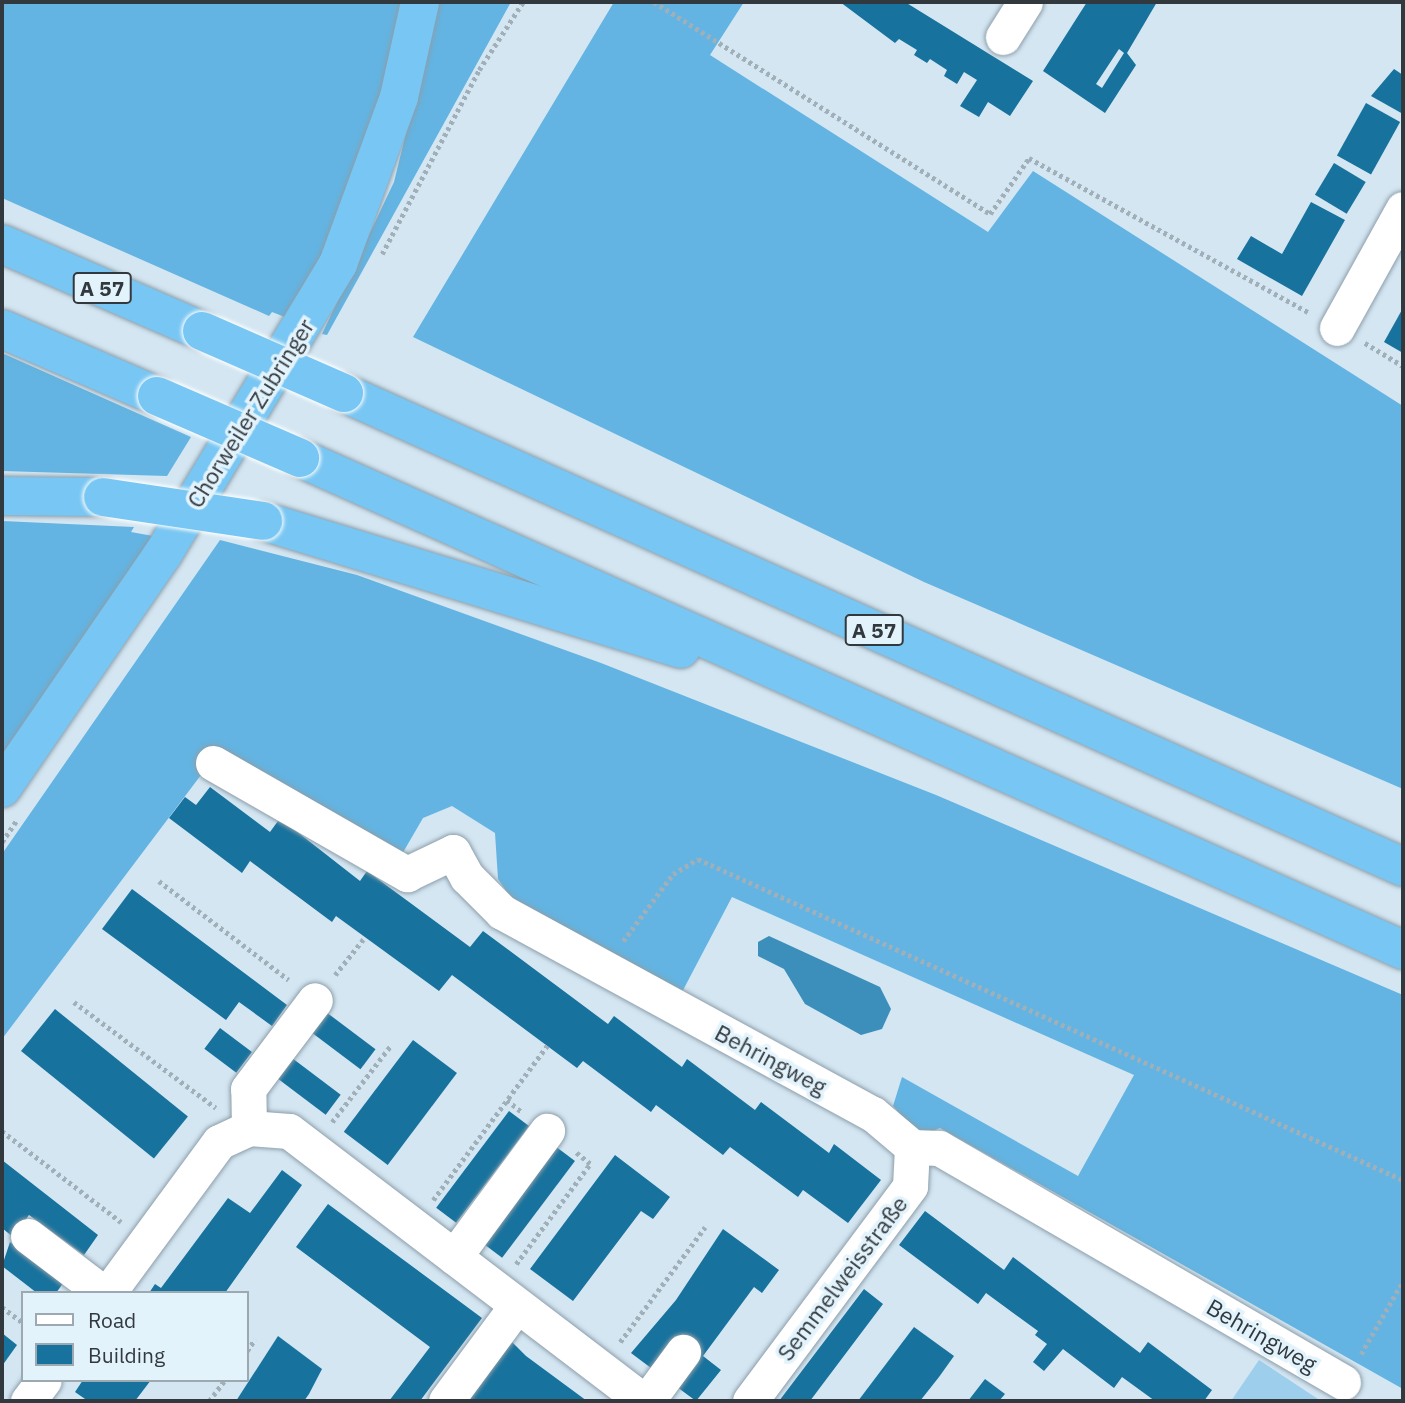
<!DOCTYPE html>
<meta charset="utf-8">
<style>
body{margin:0}
#map{position:relative;width:1405px;height:1403px;overflow:hidden;background:#d3e6f2;font-family:"IBM Plex Sans",sans-serif}
div>[style]{position:absolute}
[style*='--x']{left:calc(var(--x)*1px);top:calc(var(--y)*1px);width:calc(var(--w)*1px);rotate:calc(var(--a)*1deg)}
.green>*{inset:0;background:#9dceeb}
.forest>*{inset:0;background:#63b4e2}
.water>*{inset:0;background:#3c8fbb}
.building>*{inset:0;background:#17729d;transform-origin:0 0}
.path>*{height:4.5px;margin-top:-2.25px;transform-origin:0;background:repeating-linear-gradient(90deg,#a0afb8 0 3.5px,transparent 0 7px)}
.roads{filter:drop-shadow(0 0 2px #8d9eaa) drop-shadow(0 0 2px #8d9eaa)}
.minor>*{height:35px;margin:-17.5px;padding:0 17.5px;transform-origin:17.5px;border-radius:17.5px;background:#fff}
.highway>*{height:38px;margin:-19px;padding:0 19px;transform-origin:19px;border-radius:19px;background:#78c6f3}
.bridges{filter:drop-shadow(0 0 2px #fff) drop-shadow(0 0 2px #fff)}
.highway-bridge>*{height:38px;margin:-19px;padding:0 19px;transform-origin:19px;border-radius:19px;background:#78c6f3}
span{translate:-50% -50%;white-space:nowrap;text-align:center;line-height:1.15;-webkit-text-stroke:7px #e3f3fc;paint-order:stroke}
.shield-label span{padding:2px 5px;background:#e3f3fc;border:2px solid;border-radius:5px;-webkit-text-stroke-width:0}
.shield-label{font-size:21px;color:#32393e;font-weight:700}
.street-label{font-size:23px;color:#32393e}
.frame{position:absolute;inset:0;border:4px solid #32393e;pointer-events:none}
.legend{position:absolute;left:21px;top:1291px;width:228px;height:91px;box-sizing:border-box;background:#e3f3fc;border:2px solid #9ca9b0;margin:0;padding:9px 12px;list-style:none;font-size:21px;color:#32393e}
.legend li{display:flex;align-items:center;gap:14px;height:35px}
.legend b{width:35px;border:2px solid #9ca9b0}
</style>
<div id="map">
<div class="green">
<i style="clip-path:polygon(1259px 1360px,1321px 1401px,1231px 1401px)"></i>
</div>
<div class="forest">
<i style="clip-path:polygon(2px 2px,401px 2px,388px 70px,345px 207px,290px 319px,272px 312px,269px 316px,2px 198px)"></i>
<i style="clip-path:polygon(438px 2px,511px 2px,327px 335px,322px 334px,394px 182px)"></i>
<i style="clip-path:polygon(614px 2px,744px 2px,710px 55px,988px 232px,1033px 171px,1403px 406px,1403px 789px,924px 582px,413px 337px)"></i>
<i style="clip-path:polygon(2px 353px,191px 437px,167px 476px,2px 471px)"></i>
<i style="clip-path:polygon(2px 521px,134px 527px,131px 532px,153px 536px,2px 757px)"></i>
<i style="clip-path:polygon(220px 540px,357px 575px,601px 663px,936px 795px,1403px 995px,1403px 1389px,940px 1128px,920px 1136px,893px 1106px,902px 1077px,1078px 1176px,1134px 1075px,732px 897px,681px 994px,511px 898px,498px 879px,495px 833px,452px 806px,423px 818px,398px 861px,207px 767px,2px 1039px,2px 854px)"></i>
</div>
<div class="water">
<i style="clip-path:polygon(769px 936px,880px 987px,891px 1009px,882px 1029px,861px 1035px,805px 1004px,784px 969px,758px 956px,758px 942px)"></i>
</div>
<div class="building">
<i style="clip-path:polygon(840px 2px,905px 2px,1033px 81px,1010px 116px,988px 102px,979px 117px,960px 106px,977px 80px,964px 72px,957px 84px,944px 76px,947px 70px,930px 59px,927px 63px,914px 55px,917px 50px,899px 39px,895px 43px)"></i>
<i style="clip-path:polygon(evenodd,1087px 2px,1157px 2px,1127px 53px,1136px 65px,1105px 113px,1043px 71px,1087px 2px,1119px 49px,1124px 53px,1102px 88px,1096px 84px,1119px 49px)"></i>
<i style="clip-path:polygon(1394px 69px,1403px 75px,1403px 114px,1371px 96px)"></i>
<i style="left:1366px;top:103px;width:39px;height:60px;rotate:29deg"></i>
<i style="left:1334px;top:163px;width:37px;height:37px;rotate:31deg"></i>
<i style="clip-path:polygon(1311px 202px,1345px 220px,1302px 296px,1237px 259px,1251px 236px,1282px 254px)"></i>
<i style="clip-path:polygon(1403px 308px,1403px 353px,1384px 342px)"></i>
<i style="clip-path:polygon(210px 787px,270px 832px,278px 821px,291px 827px,360px 881px,367px 871px,470px 947px,483px 931px,608px 1024px,614px 1016px,682px 1067px,687px 1059px,755px 1110px,761px 1102px,829px 1153px,834px 1144px,881px 1180px,848px 1223px,803px 1190px,798px 1197px,730px 1147px,723px 1155px,656px 1105px,651px 1112px,583px 1061px,577px 1068px,452px 975px,439px 991px,336px 916px,332px 922px,250px 861px,242px 873px,169px 818px,185px 797px,196px 805px)"></i>
<i style="clip-path:polygon(132px 889px,287px 1005px,272px 1026px,239px 1002px,226px 1020px,102px 929px)"></i>
<i style="left:55px;top:1009px;width:171px;height:54px;rotate:39deg"></i>
<i style="left:322px;top:1009px;width:67px;height:25px;rotate:37deg"></i>
<i style="left:220px;top:1028px;width:40px;height:26px;rotate:37deg"></i>
<i style="left:413px;top:1040px;width:55px;height:115px;rotate:37deg"></i>
<i style="left:288px;top:1055px;width:66px;height:25px;rotate:37deg"></i>
<i style="left:509px;top:1111px;width:25px;height:121px;rotate:37deg"></i>
<i style="left:555px;top:1146px;width:25px;height:121px;rotate:37deg"></i>
<i style="clip-path:polygon(615px 1155px,670px 1197px,653px 1219px,641px 1211px,573px 1301px,530px 1269px)"></i>
<i style="clip-path:polygon(2px 1160px,98px 1235px,84px 1255px,29px 1215px,13px 1237px,2px 1228px)"></i>
<i style="clip-path:polygon(282px 1170px,302px 1185px,225px 1293px,149px 1293px,155px 1284px,161px 1288px,228px 1198px,250px 1213px)"></i>
<i style="clip-path:polygon(328px 1204px,482px 1318px,420px 1401px,389px 1401px,430px 1347px,296px 1247px)"></i>
<i style="clip-path:polygon(925px 1211px,1004px 1270px,1013px 1257px,1140px 1353px,1148px 1342px,1212px 1390px,1204px 1401px,1155px 1401px,1122px 1377px,1114px 1388px,1063px 1349px,1044px 1371px,1033px 1362px,1047px 1344px,1035px 1335px,1038px 1331px,986px 1293px,978px 1304px,899px 1245px)"></i>
<i style="clip-path:polygon(723px 1229px,779px 1270px,762px 1293px,754px 1287px,703px 1356px,721px 1370px,696px 1401px,677px 1387px,701px 1355px,675px 1336px,651px 1368px,631px 1353px,676px 1300px)"></i>
<i style="clip-path:polygon(10px 1242px,64px 1282px,56px 1293px,37px 1293px,2px 1266px)"></i>
<i style="clip-path:polygon(864px 1289px,883px 1304px,822px 1385px,810px 1401px,779px 1401px)"></i>
<i style="clip-path:polygon(914px 1327px,954px 1356px,939px 1377px,920px 1401px,858px 1401px)"></i>
<i style="clip-path:polygon(2px 1333px,17px 1345px,2px 1366px)"></i>
<i style="clip-path:polygon(278px 1336px,322px 1369px,309px 1394px,304px 1401px,236px 1401px)"></i>
<i style="clip-path:polygon(508px 1338px,526px 1356px,587px 1401px,461px 1401px)"></i>
<i style="clip-path:polygon(985px 1379px,1005px 1394px,999px 1401px,968px 1401px)"></i>
<i style="clip-path:polygon(83px 1380px,151px 1380px,135px 1401px,88px 1401px,75px 1392px)"></i>
</div>
<div class="path">
<i style="--x:654;--y:2;--w:397;--a:32.2"></i>
<i style="--x:990;--y:214;--w:68;--a:-55.1"></i>
<i style="--x:1029;--y:158;--w:319;--a:28.9"></i>
<i style="--x:382;--y:254;--w:208;--a:-62.2"></i>
<i style="--x:479;--y:70;--w:81;--a:-57.1"></i>
<i style="--x:1365;--y:343;--w:44;--a:31.2"></i>
<i style="--x:2;--y:842;--w:27;--a:-56"></i>
<i style="--x:159;--y:881;--w:163;--a:37.3"></i>
<i style="--x:623;--y:941;--w:84;--a:-53.3"></i>
<i style="--x:673;--y:874;--w:29;--a:-31"></i>
<i style="--x:698;--y:859;--w:775;--a:24.48"></i>
<i style="--x:335;--y:975;--w:48;--a:-51.7"></i>
<i style="--x:74;--y:1002;--w:177;--a:36.7"></i>
<i style="--x:507;--y:1100;--w:19;--a:39"></i>
<i style="--x:332;--y:1122;--w:97;--a:-52.5"></i>
<i style="--x:2;--y:1131;--w:150;--a:37.4"></i>
<i style="--x:433;--y:1200;--w:192;--a:-53.5"></i>
<i style="--x:516;--y:1264;--w:124;--a:-53.5"></i>
<i style="--x:590;--y:1164;--w:21;--a:-141"></i>
<i style="--x:2;--y:1307;--w:26;--a:37"></i>
<i style="--x:620;--y:1342;--w:143;--a:-53.5"></i>
<i style="--x:247;--y:1351;--w:14;--a:-56"></i>
<i style="--x:1361;--y:1354;--w:84;--a:-60.1"></i>
<i style="--x:209;--y:1401;--w:26;--a:-53"></i>
<i style="--x:373;--y:1401;--w:7;--a:0"></i>
</div>
<div class="roads">
<div class="minor">
<i style="--x:1003;--y:37;--w:41;--a:-57.8"></i>
<i style="--x:1337;--y:328;--w:136;--a:-61"></i>
<i style="--x:213;--y:763;--w:224;--a:29.8"></i>
<i style="--x:407;--y:874;--w:51;--a:-25.6"></i>
<i style="--x:453;--y:852;--w:29;--a:61"></i>
<i style="--x:467;--y:877;--w:49;--a:45"></i>
<i style="--x:502;--y:912;--w:422;--a:28.6"></i>
<i style="--x:873;--y:1114;--w:51;--a:40.2"></i>
<i style="--x:912;--y:1147;--w:27;--a:2"></i>
<i style="--x:939;--y:1148;--w:467;--a:30.1"></i>
<i style="--x:249;--y:1128;--w:39;--a:-91"></i>
<i style="--x:248;--y:1089;--w:111;--a:-53"></i>
<i style="--x:28;--y:1236;--w:94;--a:37.2"></i>
<i style="--x:454;--y:1257;--w:157;--a:-53.6"></i>
<i style="--x:108;--y:1293;--w:187;--a:-53.7"></i>
<i style="--x:219;--y:1142;--w:33;--a:-25"></i>
<i style="--x:249;--y:1128;--w:40;--a:4.3"></i>
<i style="--x:289;--y:1131;--w:446;--a:37.3"></i>
<i style="--x:28;--y:1401;--w:26;--a:-53"></i>
<i style="--x:446;--y:1401;--w:119;--a:-53.5"></i>
<i style="--x:647;--y:1401;--w:61;--a:-53.7"></i>
<i style="--x:750;--y:1401;--w:268;--a:-53.3"></i>
<i style="--x:910;--y:1186;--w:39;--a:-87"></i>
</div>
<div class="highway">
<i style="--x:2;--y:244;--w:218;--a:23.5"></i>
<i style="--x:2;--y:329;--w:169;--a:23.4"></i>
<i style="--x:344;--y:393;--w:1160;--a:24.11"></i>
<i style="--x:300;--y:458;--w:1208;--a:24.04"></i>
<i style="--x:2;--y:496;--w:101;--a:0.6"></i>
<i style="--x:263;--y:521;--w:437;--a:17"></i>
<i style="--x:2;--y:788;--w:284;--a:-55.5"></i>
<i style="--x:163;--y:554;--w:339;--a:-58.9"></i>
<i style="--x:338;--y:264;--w:178;--a:-69.9"></i>
<i style="--x:399;--y:97;--w:97;--a:-77.5"></i>
</div>
</div>
<div class="bridges">
<div class="highway-bridge">
<i style="--x:202;--y:331;--w:155;--a:23.6"></i>
<i style="--x:157;--y:396;--w:156;--a:23.4"></i>
<i style="--x:103;--y:497;--w:162;--a:8.5"></i>
</div>
</div>
<div class="shield-label">
<span style="left:102px;top:288px">A 57</span>
<span style="left:874px;top:630px">A 57</span>
</div>
<div class="street-label">
<span style="left:250px;top:413px;rotate:-58deg">Chorweiler Zubringer</span>
<span style="left:771px;top:1059px;rotate:28deg">Behringweg</span>
<span style="left:842px;top:1278px;rotate:-53deg">Semmelweisstraße</span>
<span style="left:1262px;top:1335px;rotate:30deg">Behringweg</span>
</div>
<div class="frame"></div>
<ul class="legend">
<li><b style="height:9px;background:#fff"></b>Road</li>
<li><b style="height:19px;background:#17729d"></b>Building</li>
</ul>
</div>
